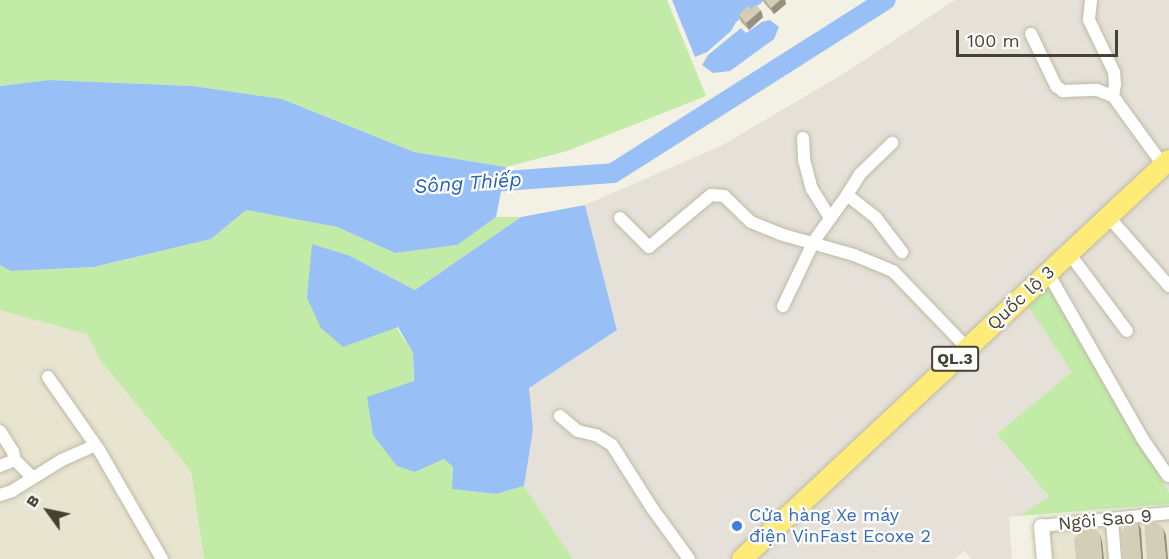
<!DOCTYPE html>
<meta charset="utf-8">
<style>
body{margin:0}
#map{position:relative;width:1169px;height:559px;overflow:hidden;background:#f3f1e3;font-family:"Work Sans",sans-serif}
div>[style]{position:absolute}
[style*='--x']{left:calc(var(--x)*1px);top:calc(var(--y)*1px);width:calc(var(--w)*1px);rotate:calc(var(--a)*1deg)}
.residential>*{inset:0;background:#e7e4d0}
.industrial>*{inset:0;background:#e5e1d8}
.green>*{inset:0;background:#c1eba7}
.water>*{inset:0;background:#99c0f6}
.river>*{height:20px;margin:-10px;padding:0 10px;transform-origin:10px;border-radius:10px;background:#99c0f6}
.roads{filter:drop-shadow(0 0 2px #bfbaa5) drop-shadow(0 0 2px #bfbaa5)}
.minor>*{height:12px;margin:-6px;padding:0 6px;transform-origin:6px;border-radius:6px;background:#fff}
.tertiary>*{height:15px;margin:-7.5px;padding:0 7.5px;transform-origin:7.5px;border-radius:7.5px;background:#fff}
.trunk>*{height:20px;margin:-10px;padding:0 10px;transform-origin:10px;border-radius:10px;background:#ffec78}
.wall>*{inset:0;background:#b7b19d}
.shaded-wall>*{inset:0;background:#959080}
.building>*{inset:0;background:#d5ceb7}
.dots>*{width:16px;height:16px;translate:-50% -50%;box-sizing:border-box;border:3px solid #fff;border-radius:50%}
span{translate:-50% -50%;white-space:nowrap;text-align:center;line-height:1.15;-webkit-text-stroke:4.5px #fff;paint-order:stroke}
.shield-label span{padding:2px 4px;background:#fff;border:2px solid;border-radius:4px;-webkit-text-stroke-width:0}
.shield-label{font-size:16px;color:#454133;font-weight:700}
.street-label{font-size:18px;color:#454133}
.shop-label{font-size:18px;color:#366cbe}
.left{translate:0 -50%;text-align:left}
.water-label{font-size:20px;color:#2461b8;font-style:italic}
.north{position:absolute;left:18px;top:481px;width:60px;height:60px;-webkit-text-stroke:4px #fff;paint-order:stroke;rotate:303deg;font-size:16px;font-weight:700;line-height:24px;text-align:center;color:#454133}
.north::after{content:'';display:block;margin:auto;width:21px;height:27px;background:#454133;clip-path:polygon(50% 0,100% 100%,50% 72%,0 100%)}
.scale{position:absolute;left:956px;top:30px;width:162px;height:27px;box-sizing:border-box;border:3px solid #454133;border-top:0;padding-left:8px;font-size:18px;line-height:21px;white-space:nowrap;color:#454133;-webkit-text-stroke:4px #fff;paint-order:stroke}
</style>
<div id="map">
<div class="residential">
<i style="clip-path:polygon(0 310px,87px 334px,101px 361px,191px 471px,204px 559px,0 559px)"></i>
<i style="clip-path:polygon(1169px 514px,1169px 559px,1044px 559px,1041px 526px)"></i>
</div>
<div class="industrial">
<i style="clip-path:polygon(955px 0,1169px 0,1169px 493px,1048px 274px,1023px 298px,1073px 372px,997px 434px,1049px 498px,1019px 516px,1009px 517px,1012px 559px,971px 559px,964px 551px,954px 559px,573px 559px,524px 486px,533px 430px,528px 388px,617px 330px,585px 205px,721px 146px,848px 71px)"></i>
</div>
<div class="green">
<i style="clip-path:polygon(0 0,667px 0,706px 96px,567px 151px,506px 167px,414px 152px,282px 99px,193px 86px,49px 80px,0 86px)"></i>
<i style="clip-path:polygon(246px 210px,337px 227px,395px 253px,456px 245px,496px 217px,521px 217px,415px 290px,350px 256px,413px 353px,415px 472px,444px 459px,453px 467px,453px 489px,496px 494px,524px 486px,573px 559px,204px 559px,191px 471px,101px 361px,87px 334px,0 310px,0 265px,11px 271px,95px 267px,211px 239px)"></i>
<i style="clip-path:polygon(1048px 273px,1169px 493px,1169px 504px,1019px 516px,1049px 497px,997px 434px,1072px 372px,1022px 297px)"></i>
</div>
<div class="water">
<i style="clip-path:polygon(672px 0,765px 0,736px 22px,731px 31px,707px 52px,695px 57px)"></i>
<i style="clip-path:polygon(770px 20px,779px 27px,774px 39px,730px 71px,713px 73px,702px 65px,708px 55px,741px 28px,746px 33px,762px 22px)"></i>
<i style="clip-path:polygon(49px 80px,193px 86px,282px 99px,414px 152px,506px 167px,496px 217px,457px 245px,395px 253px,337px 227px,246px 210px,211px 239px,94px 267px,11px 271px,0 265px,0 86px)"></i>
<i style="clip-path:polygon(585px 205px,617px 330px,529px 388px,533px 430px,524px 486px,496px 494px,452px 489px,453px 467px,444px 459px,415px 472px,397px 466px,373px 435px,367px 397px,414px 381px,413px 353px,398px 327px,343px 347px,321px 328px,307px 298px,312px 244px,350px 256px,415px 290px,521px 217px)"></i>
</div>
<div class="river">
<i style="--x:478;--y:183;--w:135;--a:-4.2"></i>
<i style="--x:613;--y:173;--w:323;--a:-32.4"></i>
</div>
<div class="roads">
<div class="minor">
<i style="--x:1091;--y:0;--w:20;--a:96"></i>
<i style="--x:1089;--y:20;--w:58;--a:64.3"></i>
<i style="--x:1114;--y:72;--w:12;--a:85"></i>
<i style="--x:1115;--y:84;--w:12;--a:99"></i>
<i style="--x:1031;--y:34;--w:58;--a:64.3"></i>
<i style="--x:1056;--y:86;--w:9;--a:36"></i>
<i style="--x:1063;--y:91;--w:34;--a:-2"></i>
<i style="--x:1097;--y:90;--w:17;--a:21"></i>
<i style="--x:1113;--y:96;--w:85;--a:54.1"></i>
<i style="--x:803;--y:138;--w:22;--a:87"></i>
<i style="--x:804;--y:160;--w:30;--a:75"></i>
<i style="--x:812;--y:189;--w:32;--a:58"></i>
<i style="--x:847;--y:195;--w:25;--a:-58"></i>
<i style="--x:860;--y:174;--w:45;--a:-44.1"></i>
<i style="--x:1108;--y:216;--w:93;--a:48.9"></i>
<i style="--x:620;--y:218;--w:41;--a:45"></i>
<i style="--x:649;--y:247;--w:81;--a:-40"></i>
<i style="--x:711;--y:195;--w:13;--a:4"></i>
<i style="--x:724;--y:196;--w:37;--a:44"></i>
<i style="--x:751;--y:222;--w:31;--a:22"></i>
<i style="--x:780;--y:234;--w:77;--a:15.8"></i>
<i style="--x:854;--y:255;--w:42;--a:22.3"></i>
<i style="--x:893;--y:271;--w:107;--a:46.1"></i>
<i style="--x:1069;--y:253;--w:97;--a:53.4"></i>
<i style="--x:1048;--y:273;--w:190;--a:60.3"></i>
<i style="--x:1142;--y:438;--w:46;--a:55.6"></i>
<i style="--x:783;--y:306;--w:72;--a:-64.5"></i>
<i style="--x:814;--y:241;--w:57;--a:-54.3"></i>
<i style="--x:847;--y:195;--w:37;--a:38"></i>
<i style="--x:876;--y:218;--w:43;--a:52.6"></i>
<i style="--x:48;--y:377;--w:89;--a:55.1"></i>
<i style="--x:99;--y:450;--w:126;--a:60"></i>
<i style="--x:560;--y:416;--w:23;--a:40"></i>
<i style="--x:578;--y:431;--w:18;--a:13"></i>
<i style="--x:596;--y:435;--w:19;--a:32"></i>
<i style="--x:612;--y:445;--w:75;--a:57.6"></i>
<i style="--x:652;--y:508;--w:63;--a:54"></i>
<i style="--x:0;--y:431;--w:25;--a:58"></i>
<i style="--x:13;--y:452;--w:8;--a:76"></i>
<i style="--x:0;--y:466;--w:16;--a:-22"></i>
<i style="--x:15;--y:460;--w:24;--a:45"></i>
<i style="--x:0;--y:495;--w:13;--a:-18"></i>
<i style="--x:12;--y:491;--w:59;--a:-31.8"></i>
<i style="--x:62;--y:460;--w:36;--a:-24"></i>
<i style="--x:1112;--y:519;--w:40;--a:85.7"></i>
<i style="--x:1041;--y:526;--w:129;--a:-5.8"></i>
</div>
<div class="tertiary">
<i style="--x:1041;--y:526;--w:33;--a:85"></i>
</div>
<div class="trunk">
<i style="--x:742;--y:559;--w:584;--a:-43.06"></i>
</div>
</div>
<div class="wall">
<i style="clip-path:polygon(763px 0,785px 0,786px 4px,774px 14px,765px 4px)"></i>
<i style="clip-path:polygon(739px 15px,763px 17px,749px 30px,741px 22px)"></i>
</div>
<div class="shaded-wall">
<i style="clip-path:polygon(780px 0,785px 0,786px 4px,774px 14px,771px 8px)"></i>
<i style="clip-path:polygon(761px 10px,763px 17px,749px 30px,746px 23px)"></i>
<i style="clip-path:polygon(1138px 522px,1141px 529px,1143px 559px,1141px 559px)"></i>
<i style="clip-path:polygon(1163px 528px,1166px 535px,1168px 559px,1166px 559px)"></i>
<i style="clip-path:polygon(1100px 534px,1102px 541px,1104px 559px,1102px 559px)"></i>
</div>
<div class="building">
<i style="clip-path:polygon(765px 0,780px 0,771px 8px)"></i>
<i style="clip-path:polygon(756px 5px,761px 10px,746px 23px,739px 15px,748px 6px,751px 9px)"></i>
<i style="clip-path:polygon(1155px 521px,1163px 528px,1166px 559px,1147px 559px,1144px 522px)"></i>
<i style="clip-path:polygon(1138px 522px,1141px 559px,1123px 559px,1121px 532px,1129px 523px)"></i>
<i style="clip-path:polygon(1091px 526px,1100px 534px,1102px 559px,1076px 559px,1074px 539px,1084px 527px)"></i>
</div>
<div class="dots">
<i style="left:737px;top:526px;background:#3f7fe0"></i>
</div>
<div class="shield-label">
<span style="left:955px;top:359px">QL.3</span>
</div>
<div class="street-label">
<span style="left:1021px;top:298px;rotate:-43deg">Quốc lộ 3</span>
<span style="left:1105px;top:520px;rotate:-5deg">Ngôi Sao 9</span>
</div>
<div class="shop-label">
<span class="left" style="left:749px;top:526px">Cửa hàng Xe máy<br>điện VinFast Ecoxe 2</span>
</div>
<div class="water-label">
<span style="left:468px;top:183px;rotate:-4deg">Sông Thiếp</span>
</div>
<div class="north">B</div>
<div class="scale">100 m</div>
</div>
